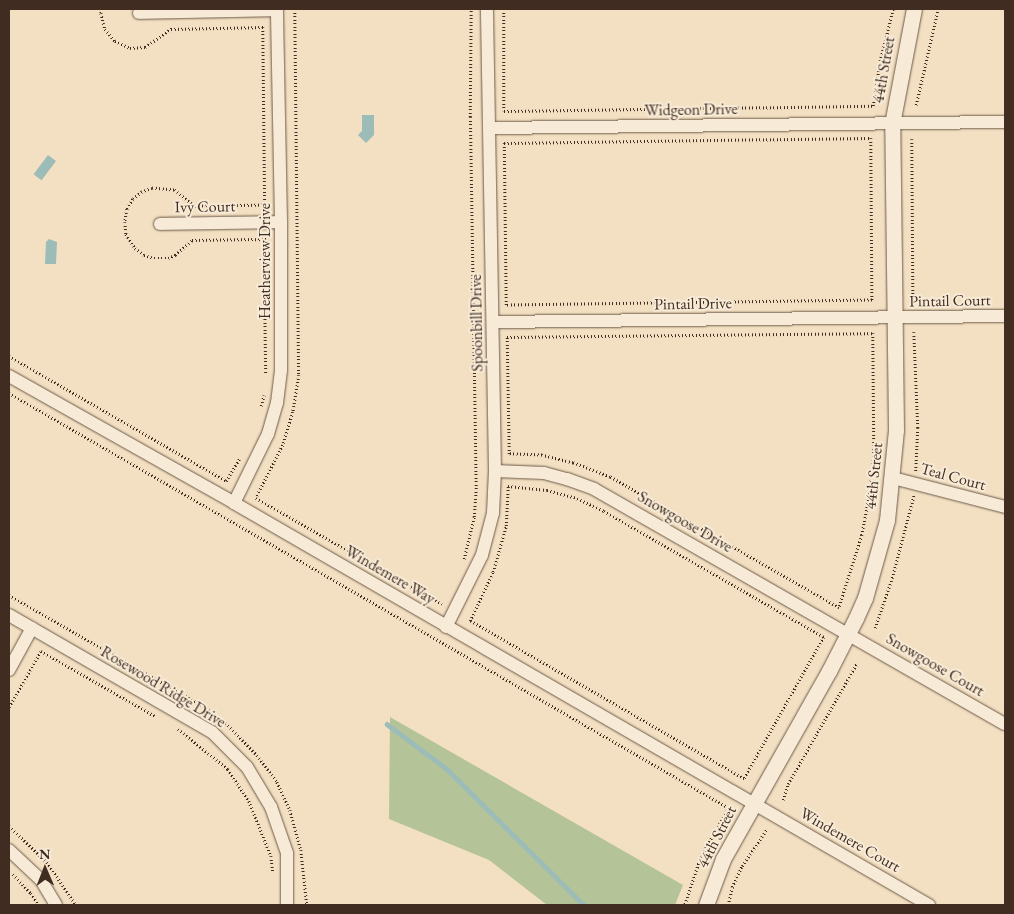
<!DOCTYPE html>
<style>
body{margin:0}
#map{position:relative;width:1014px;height:914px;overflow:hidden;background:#f3e0c2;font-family:"EB Garamond",serif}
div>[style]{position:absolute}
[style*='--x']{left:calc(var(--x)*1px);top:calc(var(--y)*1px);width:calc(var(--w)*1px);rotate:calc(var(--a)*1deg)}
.green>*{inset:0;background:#b5c398}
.water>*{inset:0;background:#9cbcb8;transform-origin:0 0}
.stream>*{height:4.5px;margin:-2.25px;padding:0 2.25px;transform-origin:2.25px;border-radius:2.25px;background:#9cbcb8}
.path>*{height:2.5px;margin-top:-1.25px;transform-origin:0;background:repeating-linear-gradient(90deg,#402c20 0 1px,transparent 0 3.5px)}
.roads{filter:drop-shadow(0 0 1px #6d5948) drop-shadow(0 0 1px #6d5948)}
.minor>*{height:12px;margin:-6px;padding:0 6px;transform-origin:6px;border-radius:6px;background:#f7ebd7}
.tertiary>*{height:15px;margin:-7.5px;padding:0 7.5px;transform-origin:7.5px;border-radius:7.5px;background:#f7ebd7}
span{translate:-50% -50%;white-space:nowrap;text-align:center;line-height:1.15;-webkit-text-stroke:4px #f7ebd7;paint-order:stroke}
.street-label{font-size:16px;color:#402c20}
.frame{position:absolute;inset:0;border:10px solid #402c20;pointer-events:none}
.north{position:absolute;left:20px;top:844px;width:50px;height:50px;-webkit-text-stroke:4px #f7ebd7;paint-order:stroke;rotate:359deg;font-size:14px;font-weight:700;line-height:20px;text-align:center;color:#402c20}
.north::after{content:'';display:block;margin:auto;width:18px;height:22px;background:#402c20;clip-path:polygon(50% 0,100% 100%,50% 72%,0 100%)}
</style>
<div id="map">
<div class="green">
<i style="clip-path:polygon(390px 717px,683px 885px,675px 905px,547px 905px,489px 860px,389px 819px)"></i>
</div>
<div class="water">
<i style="clip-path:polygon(362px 115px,374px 115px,374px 135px,366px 143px,358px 135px,362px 131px)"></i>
<i style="left:48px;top:155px;width:10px;height:24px;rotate:37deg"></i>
<i style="clip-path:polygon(49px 239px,57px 242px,56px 264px,45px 264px,46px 242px)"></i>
</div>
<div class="stream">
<i style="--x:387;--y:724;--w:75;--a:36.9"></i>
<i style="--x:447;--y:769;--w:193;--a:44.8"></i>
</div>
<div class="path">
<i style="--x:102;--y:9;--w:4;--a:104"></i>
<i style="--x:101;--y:13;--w:16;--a:76"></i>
<i style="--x:105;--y:29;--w:16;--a:50"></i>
<i style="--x:115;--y:41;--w:17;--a:25"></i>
<i style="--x:130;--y:48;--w:15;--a:-4"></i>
<i style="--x:145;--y:47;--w:32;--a:-35"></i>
<i style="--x:171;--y:29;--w:92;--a:-1.2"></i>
<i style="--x:263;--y:27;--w:182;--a:89.4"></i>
<i style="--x:295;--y:9;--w:366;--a:89.4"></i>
<i style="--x:299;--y:375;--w:37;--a:99"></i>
<i style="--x:293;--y:412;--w:34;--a:107"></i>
<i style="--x:283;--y:445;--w:59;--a:117"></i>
<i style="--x:256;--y:498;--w:214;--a:29.7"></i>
<i style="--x:504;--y:9;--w:102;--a:90"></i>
<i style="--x:504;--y:111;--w:369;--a:-0.8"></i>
<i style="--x:873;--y:106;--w:46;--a:-81.2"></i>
<i style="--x:880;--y:61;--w:54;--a:-76"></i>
<i style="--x:916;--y:105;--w:98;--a:-77.1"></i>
<i style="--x:871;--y:138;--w:162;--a:89.6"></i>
<i style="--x:872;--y:300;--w:366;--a:179.2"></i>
<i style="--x:506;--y:305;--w:162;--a:-90.7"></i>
<i style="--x:504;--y:143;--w:367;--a:-0.8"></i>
<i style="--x:912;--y:139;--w:160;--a:89.6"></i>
<i style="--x:266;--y:205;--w:72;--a:179.2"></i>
<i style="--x:194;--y:206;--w:26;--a:-141"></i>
<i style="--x:174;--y:190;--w:22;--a:-175"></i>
<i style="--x:152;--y:188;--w:11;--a:158"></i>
<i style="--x:142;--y:192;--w:11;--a:142"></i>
<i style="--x:133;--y:199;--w:12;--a:121"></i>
<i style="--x:127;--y:209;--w:13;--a:99"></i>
<i style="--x:125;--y:222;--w:12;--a:85"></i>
<i style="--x:126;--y:234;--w:17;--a:57"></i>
<i style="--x:135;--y:248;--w:11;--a:38"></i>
<i style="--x:144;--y:255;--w:10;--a:17"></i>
<i style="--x:154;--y:258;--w:14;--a:0"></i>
<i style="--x:168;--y:258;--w:8;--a:-23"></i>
<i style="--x:175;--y:255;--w:23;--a:-41"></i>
<i style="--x:192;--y:240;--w:74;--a:-0.8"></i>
<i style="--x:264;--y:235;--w:139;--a:89.2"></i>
<i style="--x:914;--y:332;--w:96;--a:87.6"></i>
<i style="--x:918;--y:428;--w:43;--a:92.7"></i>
<i style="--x:873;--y:333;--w:123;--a:89.5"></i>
<i style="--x:874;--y:456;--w:37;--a:96"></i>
<i style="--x:870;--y:493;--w:43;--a:100.8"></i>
<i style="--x:862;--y:535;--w:77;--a:107.5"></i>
<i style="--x:839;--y:608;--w:264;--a:-150.2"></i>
<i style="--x:610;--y:477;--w:40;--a:-159"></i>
<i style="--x:573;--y:463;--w:32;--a:-166"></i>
<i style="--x:542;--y:455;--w:33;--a:-178"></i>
<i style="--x:509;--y:454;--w:117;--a:-91"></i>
<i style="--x:507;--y:337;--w:366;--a:-0.6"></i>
<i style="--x:9;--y:356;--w:250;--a:29.9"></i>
<i style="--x:226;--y:481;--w:27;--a:-59"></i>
<i style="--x:9;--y:393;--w:831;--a:29.96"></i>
<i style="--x:729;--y:808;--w:56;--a:119.7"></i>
<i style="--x:701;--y:857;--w:51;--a:108.4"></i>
<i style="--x:261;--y:406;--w:11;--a:-75"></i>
<i style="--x:508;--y:486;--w:39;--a:6"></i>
<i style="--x:547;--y:490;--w:28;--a:15"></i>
<i style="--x:574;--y:497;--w:33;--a:25"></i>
<i style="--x:604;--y:511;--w:254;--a:29.8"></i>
<i style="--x:824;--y:637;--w:163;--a:119.4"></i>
<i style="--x:744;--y:779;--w:316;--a:-150"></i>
<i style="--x:470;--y:621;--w:54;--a:-64.9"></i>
<i style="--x:493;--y:572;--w:48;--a:-74.2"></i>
<i style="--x:506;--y:526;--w:40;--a:-87.1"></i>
<i style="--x:464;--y:559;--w:43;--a:-76.6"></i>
<i style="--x:474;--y:517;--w:28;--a:-86"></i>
<i style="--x:476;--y:489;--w:372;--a:-90.9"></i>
<i style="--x:470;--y:117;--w:108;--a:-89.5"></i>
<i style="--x:9;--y:595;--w:227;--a:29.8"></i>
<i style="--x:206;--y:708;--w:28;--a:38"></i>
<i style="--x:228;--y:725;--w:42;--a:46"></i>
<i style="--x:257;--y:755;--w:34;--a:53"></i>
<i style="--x:277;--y:782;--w:31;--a:65"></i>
<i style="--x:290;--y:810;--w:41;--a:74.6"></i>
<i style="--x:301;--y:850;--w:55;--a:83.8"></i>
<i style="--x:875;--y:628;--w:53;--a:-71.2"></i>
<i style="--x:892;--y:578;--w:86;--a:-75.2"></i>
<i style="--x:9;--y:707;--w:64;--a:-60.3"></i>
<i style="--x:41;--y:651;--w:131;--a:29.7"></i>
<i style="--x:178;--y:729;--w:64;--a:38.7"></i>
<i style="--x:228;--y:769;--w:38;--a:57"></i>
<i style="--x:249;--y:801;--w:59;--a:68.2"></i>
<i style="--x:271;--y:856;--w:17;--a:83"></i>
<i style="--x:783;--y:800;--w:17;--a:-73"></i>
<i style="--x:788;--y:784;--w:139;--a:-60.3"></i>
<i style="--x:9;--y:826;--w:52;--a:43.5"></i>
<i style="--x:47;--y:862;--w:52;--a:56"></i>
<i style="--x:13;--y:874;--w:26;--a:47"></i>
<i style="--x:31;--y:893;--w:14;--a:56"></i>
<i style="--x:728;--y:905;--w:18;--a:-77"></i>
<i style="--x:732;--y:887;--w:23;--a:-65"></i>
<i style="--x:742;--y:866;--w:45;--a:-56"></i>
</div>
<div class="roads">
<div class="minor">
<i style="--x:139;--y:13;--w:138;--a:-1.2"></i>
<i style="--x:490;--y:128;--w:515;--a:-0.67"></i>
<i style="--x:160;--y:224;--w:121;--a:-0.9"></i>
<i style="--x:493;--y:322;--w:512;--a:-0.67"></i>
<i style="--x:9;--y:376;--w:258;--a:29.4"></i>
<i style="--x:234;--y:503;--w:803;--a:30.05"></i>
<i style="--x:495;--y:471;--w:49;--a:2.3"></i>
<i style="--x:544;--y:473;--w:24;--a:15"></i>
<i style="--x:567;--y:479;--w:29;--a:20"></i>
<i style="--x:594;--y:489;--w:473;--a:29.8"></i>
<i style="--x:893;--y:478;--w:116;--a:14.5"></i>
<i style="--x:234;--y:503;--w:77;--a:-63.8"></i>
<i style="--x:268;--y:434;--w:32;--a:-74"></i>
<i style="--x:277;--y:403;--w:33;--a:-83"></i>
<i style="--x:281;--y:370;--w:148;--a:-90"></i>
<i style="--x:281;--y:222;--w:213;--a:-91.1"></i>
<i style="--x:9;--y:615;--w:234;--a:30"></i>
<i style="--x:212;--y:732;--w:49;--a:45"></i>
<i style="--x:247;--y:767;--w:47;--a:59"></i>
<i style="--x:271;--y:807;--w:49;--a:70.8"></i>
<i style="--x:287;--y:853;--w:52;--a:90"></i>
<i style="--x:446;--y:627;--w:80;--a:-63.4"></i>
<i style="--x:482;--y:555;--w:43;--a:-75.3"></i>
<i style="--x:493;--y:513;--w:42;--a:-87.3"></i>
<i style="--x:495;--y:471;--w:462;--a:-91"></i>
<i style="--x:9;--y:670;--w:48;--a:-61.3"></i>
<i style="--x:9;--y:850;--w:44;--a:43.2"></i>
<i style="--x:41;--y:880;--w:29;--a:59"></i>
</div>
<div class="tertiary">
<i style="--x:706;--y:905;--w:49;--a:-69.7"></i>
<i style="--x:723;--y:859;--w:216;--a:-60.6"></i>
<i style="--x:829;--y:671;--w:59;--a:-63"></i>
<i style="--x:856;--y:618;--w:22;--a:-66"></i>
<i style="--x:865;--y:598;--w:81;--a:-74.2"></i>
<i style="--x:887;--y:520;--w:90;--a:-84.3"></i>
<i style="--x:896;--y:430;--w:306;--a:-90.7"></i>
<i style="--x:892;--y:124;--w:117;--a:-79.2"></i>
</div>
</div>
<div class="street-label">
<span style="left:884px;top:70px;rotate:-80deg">44th Street</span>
<span style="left:691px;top:110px;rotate:-1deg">Widgeon Drive</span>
<span style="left:205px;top:207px;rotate:-1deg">Ivy Court</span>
<span style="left:265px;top:261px;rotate:-90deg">Heatherview Drive</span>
<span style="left:950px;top:301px;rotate:-1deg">Pintail Court</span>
<span style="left:693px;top:304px;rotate:-1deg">Pintail Drive</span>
<span style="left:477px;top:323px;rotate:-91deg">Spoonbill Drive</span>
<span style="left:874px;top:476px;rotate:-84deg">44th Street</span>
<span style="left:953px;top:477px;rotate:15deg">Teal Court</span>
<span style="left:685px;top:522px;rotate:30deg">Snowgoose Drive</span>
<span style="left:390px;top:575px;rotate:30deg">Windemere Way</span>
<span style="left:935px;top:665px;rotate:30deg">Snowgoose Court</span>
<span style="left:163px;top:687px;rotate:31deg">Rosewood Ridge Drive</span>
<span style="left:717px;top:837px;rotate:-63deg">44th Street</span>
<span style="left:850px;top:840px;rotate:30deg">Windemere Court</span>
</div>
<div class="frame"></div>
<div class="north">N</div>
</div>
